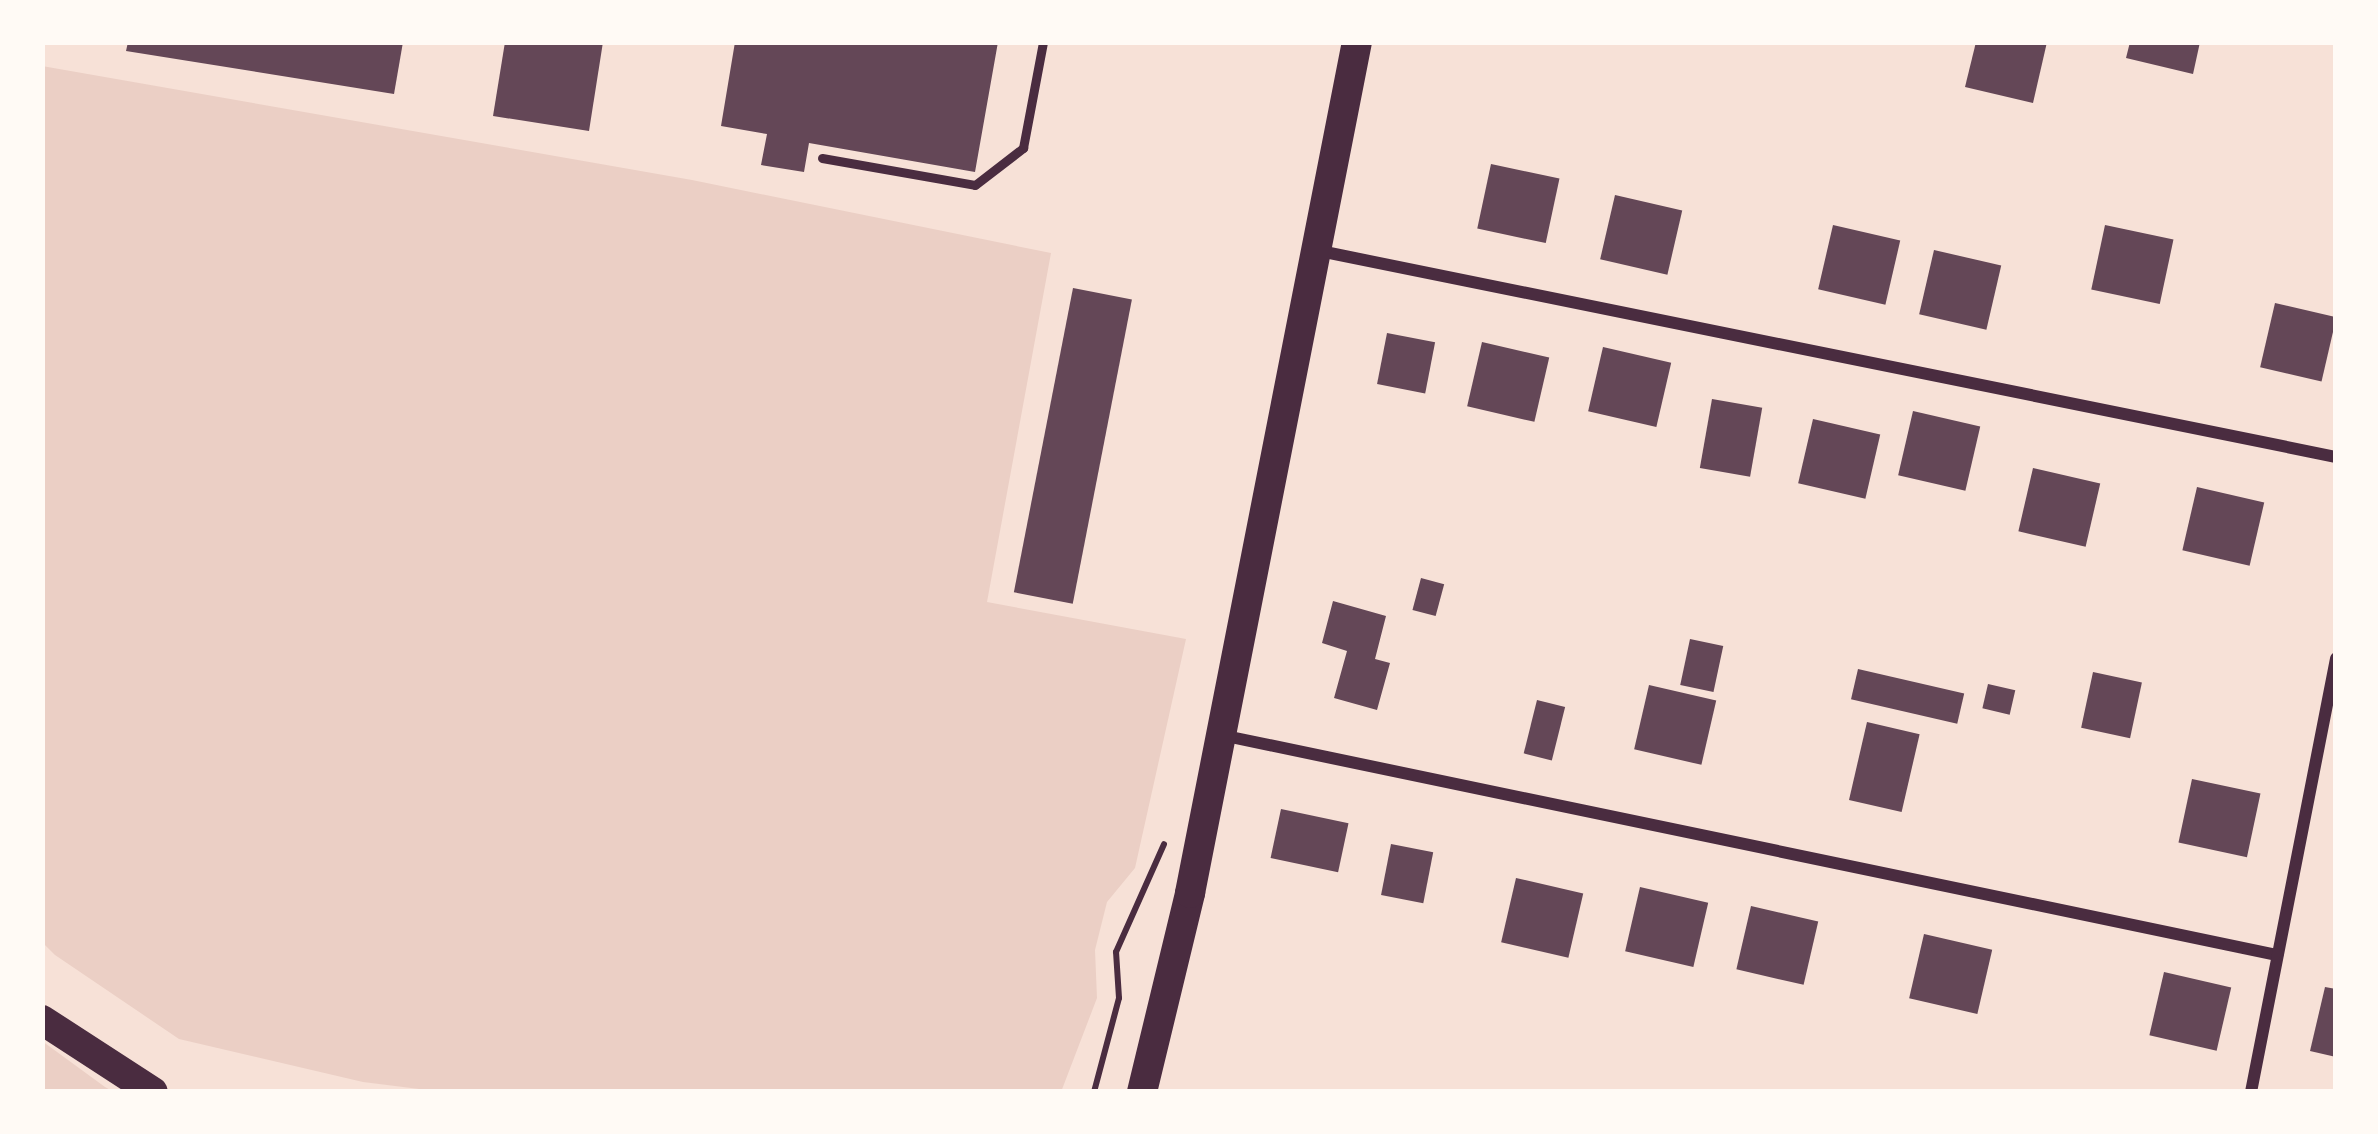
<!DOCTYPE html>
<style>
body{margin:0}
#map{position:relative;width:2378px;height:1134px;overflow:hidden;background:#f7e1d7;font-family:"Public Sans",sans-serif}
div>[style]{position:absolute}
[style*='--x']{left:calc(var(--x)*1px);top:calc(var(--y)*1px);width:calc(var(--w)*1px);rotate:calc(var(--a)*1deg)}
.green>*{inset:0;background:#ebcfc5}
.building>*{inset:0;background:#644757;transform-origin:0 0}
.path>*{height:6px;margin:-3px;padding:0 3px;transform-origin:3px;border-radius:3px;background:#4a2c40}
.service>*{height:9px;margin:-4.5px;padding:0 4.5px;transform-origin:4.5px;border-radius:4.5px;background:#4a2c40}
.minor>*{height:12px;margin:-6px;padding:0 6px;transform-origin:6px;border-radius:6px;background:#4a2c40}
.primary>*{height:30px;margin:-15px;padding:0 15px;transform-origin:15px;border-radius:15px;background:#4a2c40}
.trunk>*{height:30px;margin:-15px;padding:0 15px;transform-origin:15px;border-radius:15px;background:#4a2c40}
span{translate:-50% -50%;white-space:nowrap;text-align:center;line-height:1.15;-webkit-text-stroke:9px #fffaf5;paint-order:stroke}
.frame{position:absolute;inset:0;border:45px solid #fffaf5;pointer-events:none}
</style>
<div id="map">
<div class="green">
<i style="clip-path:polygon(42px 66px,692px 180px,1051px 253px,987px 602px,1186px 639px,1135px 868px,1107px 902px,1095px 950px,1097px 998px,1061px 1092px,443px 1092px,363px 1082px,179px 1039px,55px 955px,42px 942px)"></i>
<i style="clip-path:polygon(42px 1041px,105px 1087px,114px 1092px,42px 1092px)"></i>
</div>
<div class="building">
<i style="clip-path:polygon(128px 42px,403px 42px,394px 94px,126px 51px)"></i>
<i style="clip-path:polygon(505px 42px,603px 42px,589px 131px,493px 116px)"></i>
<i style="clip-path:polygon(735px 42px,998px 42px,975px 172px,809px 143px,804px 172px,761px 165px,767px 134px,721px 126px)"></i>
<i style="clip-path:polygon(1976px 42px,2047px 42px,2033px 103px,1965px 87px)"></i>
<i style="clip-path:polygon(2130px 42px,2200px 42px,2193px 74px,2126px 58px)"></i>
<i style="left:1491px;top:164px;width:70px;height:66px;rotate:12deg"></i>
<i style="left:1615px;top:195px;width:69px;height:66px;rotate:13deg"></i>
<i style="left:1833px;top:225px;width:69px;height:66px;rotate:13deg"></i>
<i style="left:2105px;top:225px;width:70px;height:66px;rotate:12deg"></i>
<i style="left:1934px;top:250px;width:69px;height:66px;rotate:13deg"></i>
<i style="left:1073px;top:288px;width:60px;height:310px;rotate:11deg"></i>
<i style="left:2275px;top:303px;width:63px;height:66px;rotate:13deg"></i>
<i style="left:1387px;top:333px;width:49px;height:52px;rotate:11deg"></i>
<i style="left:1482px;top:342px;width:69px;height:66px;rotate:13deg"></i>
<i style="left:1603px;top:347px;width:70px;height:66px;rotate:13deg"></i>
<i style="left:1712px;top:399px;width:51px;height:70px;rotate:10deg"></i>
<i style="left:1913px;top:411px;width:69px;height:66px;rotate:13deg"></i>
<i style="left:1813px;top:419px;width:69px;height:66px;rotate:13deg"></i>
<i style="left:2033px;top:468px;width:69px;height:65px;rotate:13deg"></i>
<i style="left:2197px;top:487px;width:69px;height:65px;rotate:13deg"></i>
<i style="left:1421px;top:578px;width:24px;height:33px;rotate:15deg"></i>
<i style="clip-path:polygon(1333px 601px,1386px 616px,1375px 659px,1390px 663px,1377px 710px,1334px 698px,1347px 651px,1322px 643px)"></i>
<i style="left:1690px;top:639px;width:34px;height:47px;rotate:12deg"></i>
<i style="left:1858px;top:669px;width:109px;height:31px;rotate:13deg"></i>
<i style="left:2093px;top:672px;width:50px;height:57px;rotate:12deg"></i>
<i style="left:1988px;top:684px;width:28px;height:25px;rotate:13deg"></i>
<i style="left:1649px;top:685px;width:69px;height:66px;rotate:13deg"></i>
<i style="left:1537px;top:700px;width:29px;height:55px;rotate:14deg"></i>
<i style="left:1867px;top:722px;width:54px;height:80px;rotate:13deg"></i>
<i style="left:2192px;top:779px;width:70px;height:65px;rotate:12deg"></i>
<i style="left:1281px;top:809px;width:69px;height:50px;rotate:12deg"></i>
<i style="left:1391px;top:844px;width:43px;height:52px;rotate:11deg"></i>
<i style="left:1516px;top:878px;width:69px;height:66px;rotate:13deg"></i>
<i style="left:1640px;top:887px;width:70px;height:66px;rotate:13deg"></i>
<i style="left:1751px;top:906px;width:69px;height:65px;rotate:13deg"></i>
<i style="left:1924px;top:934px;width:70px;height:66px;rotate:13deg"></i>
<i style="left:2164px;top:972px;width:69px;height:65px;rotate:13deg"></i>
<i style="clip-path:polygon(2325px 987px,2336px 989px,2336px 1057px,2310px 1051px)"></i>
</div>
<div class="path">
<i style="--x:1094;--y:1092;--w:97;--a:-75.1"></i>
<i style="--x:1119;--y:998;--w:46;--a:-93.7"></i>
<i style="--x:1116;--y:952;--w:118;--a:-66"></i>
</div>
<div class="service">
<i style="--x:822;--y:158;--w:155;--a:10"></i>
<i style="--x:975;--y:185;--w:61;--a:-37.6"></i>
<i style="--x:1023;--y:148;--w:108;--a:-79.3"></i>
</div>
<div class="minor">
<i style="--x:1320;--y:251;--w:1037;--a:11.46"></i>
<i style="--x:1221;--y:735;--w:1079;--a:11.77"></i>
<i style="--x:2251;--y:1092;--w:442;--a:-78.9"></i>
</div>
<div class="primary">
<i style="--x:1142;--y:1092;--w:205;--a:-76.4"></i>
<i style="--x:1190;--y:893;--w:867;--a:-78.9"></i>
</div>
<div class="trunk">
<i style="--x:42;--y:1020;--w:132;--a:33"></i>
</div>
<div class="frame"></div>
</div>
